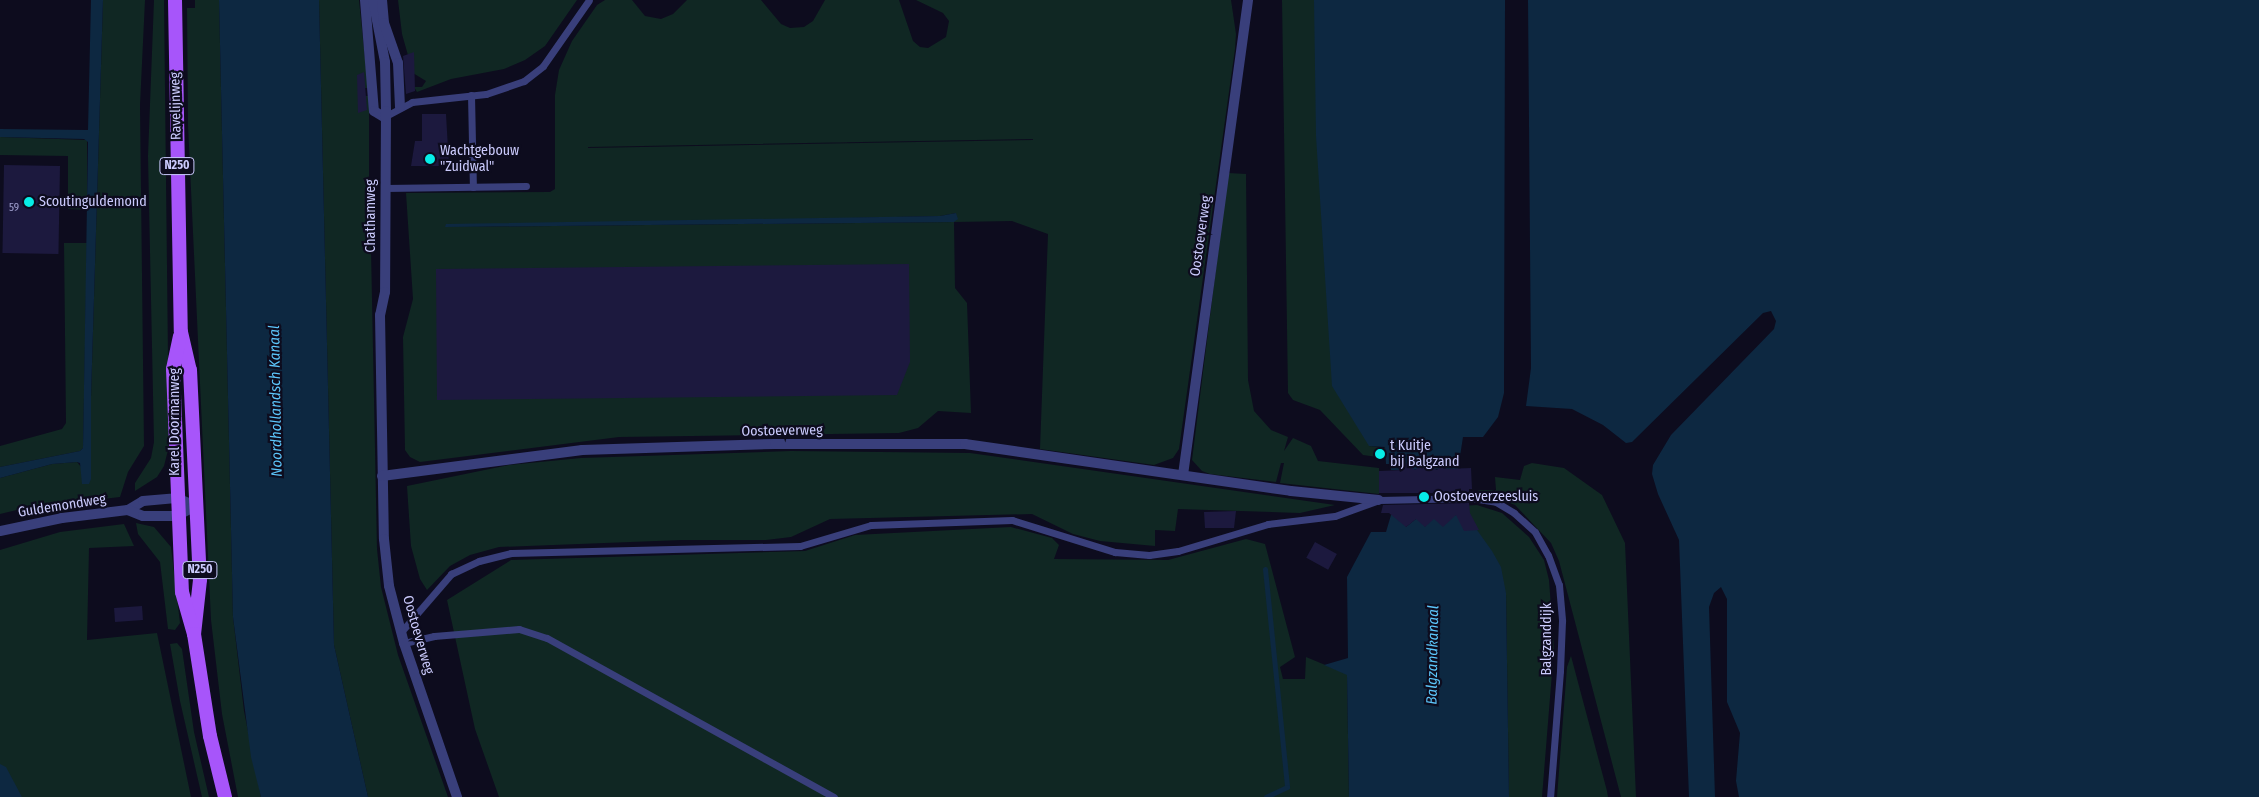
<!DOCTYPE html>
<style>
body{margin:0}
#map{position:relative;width:2259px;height:797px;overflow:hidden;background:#0d0c1e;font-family:"Fira Sans Condensed",sans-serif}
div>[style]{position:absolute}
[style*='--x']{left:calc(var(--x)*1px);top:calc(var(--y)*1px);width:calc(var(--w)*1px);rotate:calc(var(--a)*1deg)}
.green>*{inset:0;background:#102723}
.water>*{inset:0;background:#0d2841}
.stream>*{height:5px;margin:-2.5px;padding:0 2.5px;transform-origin:2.5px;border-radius:2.5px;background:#0d2841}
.building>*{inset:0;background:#1c193e;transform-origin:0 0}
.service>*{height:7px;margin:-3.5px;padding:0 3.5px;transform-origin:3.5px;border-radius:3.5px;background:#393f7b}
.minor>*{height:10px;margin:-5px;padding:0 5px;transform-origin:5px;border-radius:5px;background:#393f7b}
.tertiary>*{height:10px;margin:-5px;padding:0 5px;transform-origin:5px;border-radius:5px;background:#393f7b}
.primary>*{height:14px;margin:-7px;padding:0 7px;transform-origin:7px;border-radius:7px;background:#a755fa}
.dots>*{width:14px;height:14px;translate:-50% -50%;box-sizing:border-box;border:2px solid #0d0c1e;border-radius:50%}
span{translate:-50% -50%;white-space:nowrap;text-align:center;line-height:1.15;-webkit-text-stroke:4.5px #0d0c1e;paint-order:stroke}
.number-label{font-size:11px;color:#9f9ecd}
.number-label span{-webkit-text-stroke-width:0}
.shield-label span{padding:1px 4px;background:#0d0c1e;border:1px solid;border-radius:4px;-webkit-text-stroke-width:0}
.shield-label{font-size:12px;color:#cbcbfd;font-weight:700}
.street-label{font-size:14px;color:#cbcbfd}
.poi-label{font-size:14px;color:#cbcbfd}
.left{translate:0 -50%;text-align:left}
.water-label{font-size:15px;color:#5cc5fa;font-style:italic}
</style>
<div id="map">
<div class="green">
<i style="clip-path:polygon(103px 0,145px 0,140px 105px,144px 446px,128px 472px,120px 497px,25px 508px,0 514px,0 478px,52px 464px,77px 462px,91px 479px,91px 397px)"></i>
<i style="clip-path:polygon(154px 0,164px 0,169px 446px,164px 466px,157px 477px,135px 491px,135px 483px,151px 458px,154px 442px,148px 156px)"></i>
<i style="clip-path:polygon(195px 0,219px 0,233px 617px,244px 711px,261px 797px,238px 797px,222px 714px,211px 620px,188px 125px,187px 8px,195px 8px)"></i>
<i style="clip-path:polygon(319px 0,359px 0,368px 88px,365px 88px,365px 96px,368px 96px,369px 101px,369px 197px,367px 199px,370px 199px,377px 549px,381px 587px,398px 655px,448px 797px,368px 797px,334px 645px)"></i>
<i style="clip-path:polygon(398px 0,577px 0,545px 46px,525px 60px,504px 69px,451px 79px,417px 92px,414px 87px,422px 87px,426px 81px,413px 73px,402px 34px)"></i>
<i style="clip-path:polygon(evenodd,605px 0,632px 0,645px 16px,661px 19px,673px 14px,687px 0,761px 0,781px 24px,790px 28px,804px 27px,813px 21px,825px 0,899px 0,913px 41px,920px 47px,928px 48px,946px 37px,949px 21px,943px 13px,916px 0,1231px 0,1236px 34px,1235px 49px,1179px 449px,1173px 458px,1154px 465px,1040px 449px,1048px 234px,1012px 221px,954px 222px,955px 288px,967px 303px,971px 413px,938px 411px,918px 428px,899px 433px,619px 437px,420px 462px,410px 457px,405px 450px,403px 337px,413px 299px,406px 193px,550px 192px,555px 189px,555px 95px,559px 70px,572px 41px,597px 5px,605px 0,1033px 139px,1033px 140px,588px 148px,588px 147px,1033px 139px,605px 0,956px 213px,954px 222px,446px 227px,940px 216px,956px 213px)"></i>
<i style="clip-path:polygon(1282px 0,1398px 0,1369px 446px,1379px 447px,1379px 452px,1385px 447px,1385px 458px,1363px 455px,1320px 410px,1293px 400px,1288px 393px)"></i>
<i style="clip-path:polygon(0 137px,87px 140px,87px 210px,68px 209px,68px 156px,0 155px)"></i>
<i style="clip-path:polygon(1228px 173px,1246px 174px,1248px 380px,1254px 411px,1271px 430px,1288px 437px,1284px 451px,1293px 438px,1311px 446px,1318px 461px,1379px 468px,1379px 494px,1280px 483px,1284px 463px,1281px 463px,1276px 482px,1210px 474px,1202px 471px,1192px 460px)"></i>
<i style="clip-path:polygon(64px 243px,87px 243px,83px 448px,80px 451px,0 467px,0 446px,62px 429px,66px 423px)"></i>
<i style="clip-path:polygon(791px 451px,970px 453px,1335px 505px,1300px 513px,1178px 509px,1175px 531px,1155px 530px,1155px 546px,1100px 541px,1073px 534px,1032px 514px,830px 519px,791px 537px,766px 540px,682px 540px,499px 547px,470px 555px,450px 566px,427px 590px,420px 579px,411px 546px,407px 486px,509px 465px,581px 458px)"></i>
<i style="clip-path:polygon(1532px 463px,1564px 468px,1602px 495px,1625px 543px,1636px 797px,1621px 797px,1559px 561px,1551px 543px,1515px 505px,1477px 490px,1496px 490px,1495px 477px,1520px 480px,1524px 466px)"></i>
<i style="clip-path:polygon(1477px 505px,1502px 513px,1529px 537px,1544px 560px,1549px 580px,1554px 648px,1542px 797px,1509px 797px,1506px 593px,1464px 531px,1462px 506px)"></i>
<i style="clip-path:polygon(136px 523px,154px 527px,171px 547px,180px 623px,175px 630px,168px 629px,160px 562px,138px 534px)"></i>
<i style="clip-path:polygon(124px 524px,134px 546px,89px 548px,87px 640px,157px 633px,191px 797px,0 797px,0 550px,60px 532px)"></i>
<i style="clip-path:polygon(1011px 527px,1052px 538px,1059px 545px,1054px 559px,1168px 560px,1246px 539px,1265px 544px,1295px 657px,1280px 667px,1283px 679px,1305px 679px,1306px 657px,1347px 674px,1349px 797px,499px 797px,475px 729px,447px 600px,511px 560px,805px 551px,855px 535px)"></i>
<i style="clip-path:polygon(177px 643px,182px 649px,194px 732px,209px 797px,202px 797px,180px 701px,170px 644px)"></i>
<i style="clip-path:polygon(1571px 656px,1607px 791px,1608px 797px,1557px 797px,1567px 667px)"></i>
</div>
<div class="water">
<i style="clip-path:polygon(91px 0,103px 0,91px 397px,91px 479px,89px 484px,82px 484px,80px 463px,77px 462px,52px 464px,0 478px,0 467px,80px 451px,83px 448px,88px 142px,84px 139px,0 137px,0 129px,88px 130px)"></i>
<i style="clip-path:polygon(219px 0,319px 0,334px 645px,368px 797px,261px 797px,251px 757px,233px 617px)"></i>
<i style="clip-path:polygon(1314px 0,1505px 0,1504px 393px,1498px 417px,1483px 437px,1463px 437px,1458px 469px,1445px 469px,1444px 463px,1442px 469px,1391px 470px,1390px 464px,1386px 464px,1385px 447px,1369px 446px,1332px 386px,1316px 136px)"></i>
<i style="clip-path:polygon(1528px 0,2259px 0,2259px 797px,1739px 797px,1736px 781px,1740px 733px,1727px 702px,1727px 599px,1721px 587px,1714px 593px,1709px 607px,1715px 797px,1689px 797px,1679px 540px,1658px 494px,1652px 474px,1653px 465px,1671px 435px,1774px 329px,1776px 321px,1771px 311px,1763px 313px,1632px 442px,1626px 443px,1603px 425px,1572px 409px,1526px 406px,1531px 368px)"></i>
<i style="clip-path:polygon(956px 213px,958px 219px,954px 222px,445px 227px,446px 224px,940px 216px)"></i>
<i style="clip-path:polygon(1459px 513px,1464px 530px,1477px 530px,1492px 551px,1501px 567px,1506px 593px,1509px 797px,1349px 797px,1347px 675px,1324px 665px,1348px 658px,1347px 577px,1371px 532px,1386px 532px,1391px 515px,1403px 515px,1406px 527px,1422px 514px,1425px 527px,1427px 514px,1446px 521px)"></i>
<i style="clip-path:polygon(0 764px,6px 767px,22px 797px,0 797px)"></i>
</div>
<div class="stream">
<i style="--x:1265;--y:569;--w:219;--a:84.2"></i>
<i style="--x:1287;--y:787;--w:23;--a:155"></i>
</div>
<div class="building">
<i style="clip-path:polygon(414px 52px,415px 91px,406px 94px,403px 56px)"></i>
<i style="clip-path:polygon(364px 72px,367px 110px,358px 113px,357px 75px)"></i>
<i style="clip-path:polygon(422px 114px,446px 114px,449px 166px,411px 166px,415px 141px,422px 141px)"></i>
<i style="left:4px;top:165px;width:56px;height:88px;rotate:1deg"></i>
<i style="clip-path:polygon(909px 264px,910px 362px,897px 395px,437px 400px,436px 269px)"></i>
<i style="clip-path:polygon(1444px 462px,1446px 469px,1471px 468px,1472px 489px,1469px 489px,1469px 493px,1379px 493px,1379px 471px,1404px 470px,1406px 463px,1415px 470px,1425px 463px,1437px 470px)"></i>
<i style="clip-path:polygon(1469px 503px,1470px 513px,1479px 530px,1464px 531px,1456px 515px,1443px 527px,1434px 519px,1425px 527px,1416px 519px,1406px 527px,1389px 513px,1381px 513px,1383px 505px)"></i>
<i style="clip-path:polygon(1236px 511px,1234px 528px,1205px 528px,1204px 512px)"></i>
<i style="left:1315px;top:542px;width:25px;height:18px;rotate:29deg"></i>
<i style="left:142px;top:606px;width:14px;height:28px;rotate:86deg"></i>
</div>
<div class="service">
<i style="--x:471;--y:95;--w:92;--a:88.8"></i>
<i style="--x:384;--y:117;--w:32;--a:-28"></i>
<i style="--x:412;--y:102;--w:74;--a:-6.2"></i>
<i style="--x:486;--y:94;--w:40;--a:-18.9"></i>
<i style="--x:524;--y:81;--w:24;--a:-38"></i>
<i style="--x:543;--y:66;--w:80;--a:-55.1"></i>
<i style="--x:385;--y:188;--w:141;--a:-0.8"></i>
<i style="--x:401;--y:632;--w:77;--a:-49.2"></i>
<i style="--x:451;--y:574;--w:31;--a:-25"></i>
<i style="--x:479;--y:561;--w:33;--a:-14"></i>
<i style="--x:511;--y:553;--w:289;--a:-1.4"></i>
<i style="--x:800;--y:546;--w:74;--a:-16.5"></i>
<i style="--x:871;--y:525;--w:141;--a:-2"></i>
<i style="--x:1012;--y:520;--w:108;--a:17.3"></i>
<i style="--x:1115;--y:552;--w:34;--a:5"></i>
<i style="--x:1149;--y:555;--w:29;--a:-8"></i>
<i style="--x:1178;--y:551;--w:94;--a:-16.7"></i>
<i style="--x:1268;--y:524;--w:67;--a:-6.8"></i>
<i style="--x:1335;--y:516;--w:47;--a:-20"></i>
<i style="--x:1379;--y:500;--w:93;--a:-1.2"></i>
<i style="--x:1472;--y:498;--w:24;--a:9"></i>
<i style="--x:1496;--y:502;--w:21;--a:31"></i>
<i style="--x:1514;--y:513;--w:28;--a:42"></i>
<i style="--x:1535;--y:532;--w:26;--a:61"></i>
<i style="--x:1548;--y:555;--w:32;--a:70"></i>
<i style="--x:1559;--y:585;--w:36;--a:85"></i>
<i style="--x:1562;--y:621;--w:50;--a:92.3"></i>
<i style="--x:1560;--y:671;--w:126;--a:94.5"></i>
<i style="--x:404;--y:643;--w:31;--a:-13"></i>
<i style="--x:434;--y:636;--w:85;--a:-4.7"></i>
<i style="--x:519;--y:629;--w:29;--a:18"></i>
<i style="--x:547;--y:638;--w:328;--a:29"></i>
</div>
<div class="minor">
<i style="--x:365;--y:0;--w:111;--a:85.4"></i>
<i style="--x:374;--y:111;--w:12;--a:31"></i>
<i style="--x:373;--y:0;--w:63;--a:79"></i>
<i style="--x:385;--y:62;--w:49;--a:88.8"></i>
<i style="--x:386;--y:111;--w:181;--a:90.3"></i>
<i style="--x:385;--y:292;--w:24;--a:102"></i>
<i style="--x:380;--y:315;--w:224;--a:89"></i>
<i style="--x:384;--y:539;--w:47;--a:83.9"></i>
<i style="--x:389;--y:586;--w:59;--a:75.3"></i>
<i style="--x:404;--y:643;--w:163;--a:71"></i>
<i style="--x:382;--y:0;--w:23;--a:85"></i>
<i style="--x:384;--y:23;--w:42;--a:70.7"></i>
<i style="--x:398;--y:63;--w:44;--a:87.4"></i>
<i style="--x:1183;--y:475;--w:479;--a:-82.2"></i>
<i style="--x:382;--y:476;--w:202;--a:-7.4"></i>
<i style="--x:582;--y:450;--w:193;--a:-1.8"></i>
<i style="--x:775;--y:444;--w:190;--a:0"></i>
<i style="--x:965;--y:444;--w:329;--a:8.2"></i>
<i style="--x:1291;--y:491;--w:88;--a:5.8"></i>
</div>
<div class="tertiary">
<i style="--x:128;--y:510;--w:17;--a:-31"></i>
<i style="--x:143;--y:501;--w:33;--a:-5"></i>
<i style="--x:176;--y:498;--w:22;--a:22"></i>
<i style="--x:0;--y:531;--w:63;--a:-11.8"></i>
<i style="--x:62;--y:518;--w:66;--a:-6.9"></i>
<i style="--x:128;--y:510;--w:16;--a:22"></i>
<i style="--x:143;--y:516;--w:33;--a:0"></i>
<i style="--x:176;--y:516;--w:22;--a:-27"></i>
</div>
<div class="primary">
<i style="--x:175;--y:0;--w:332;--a:89"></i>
<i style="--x:181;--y:332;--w:39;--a:77"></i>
<i style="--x:190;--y:370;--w:210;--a:87.3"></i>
<i style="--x:200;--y:580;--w:54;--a:96.3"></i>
<i style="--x:180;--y:336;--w:34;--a:102"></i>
<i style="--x:173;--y:369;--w:223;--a:87.7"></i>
<i style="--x:182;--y:592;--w:44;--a:74.1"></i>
<i style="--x:194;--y:634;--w:103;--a:81.1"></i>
<i style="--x:210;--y:736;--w:63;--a:76.2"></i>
</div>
<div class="dots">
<i style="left:430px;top:159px;background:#07ede7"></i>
<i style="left:29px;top:202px;background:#07ede7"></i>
<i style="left:1380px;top:454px;background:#07ede7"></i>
<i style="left:1424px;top:497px;background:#07ede7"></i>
</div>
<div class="number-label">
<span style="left:14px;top:208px">59</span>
</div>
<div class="shield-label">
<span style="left:177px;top:166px">N250</span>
<span style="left:200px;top:570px">N250</span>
</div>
<div class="street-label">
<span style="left:176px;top:106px;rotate:-91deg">Ravelijnweg</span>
<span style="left:371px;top:216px;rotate:-90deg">Chathamweg</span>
<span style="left:1201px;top:236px;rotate:-82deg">Oostoeverweg</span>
<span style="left:175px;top:422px;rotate:-90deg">Karel Doormanweg</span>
<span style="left:782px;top:431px;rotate:-1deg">Oostoeverweg</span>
<span style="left:62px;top:506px;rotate:-9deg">Guldemondweg</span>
<span style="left:418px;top:635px;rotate:74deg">Oostoeverweg</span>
<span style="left:1547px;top:639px;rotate:-90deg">Balgzanddijk</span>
</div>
<div class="poi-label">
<span class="left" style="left:440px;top:159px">Wachtgebouw<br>"Zuidwal"</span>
<span class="left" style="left:39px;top:202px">Scoutinguldemond</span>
<span class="left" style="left:1390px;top:454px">t Kuitje<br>bij Balgzand</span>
<span class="left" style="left:1434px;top:497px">Oostoeverzeesluis</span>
</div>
<div class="water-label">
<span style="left:276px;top:401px;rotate:-91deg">Noordhollandsch Kanaal</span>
<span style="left:1433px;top:655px;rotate:-89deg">Balgzandkanaal</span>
</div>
</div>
